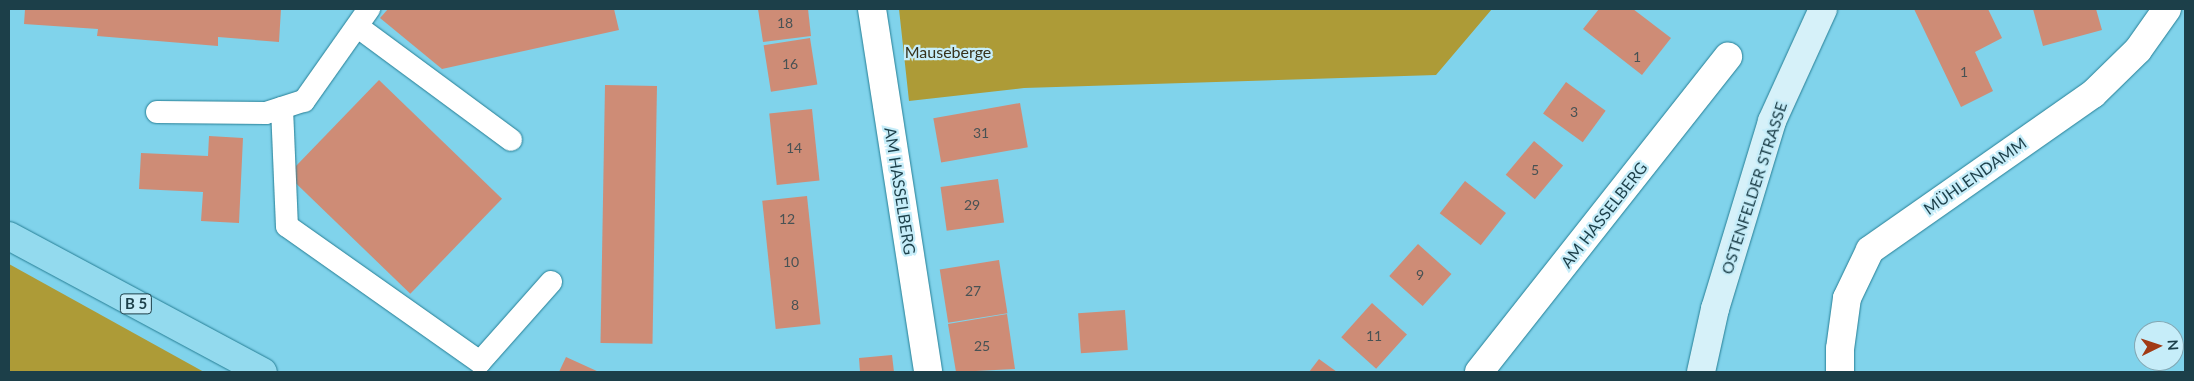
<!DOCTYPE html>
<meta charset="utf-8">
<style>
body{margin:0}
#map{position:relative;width:2194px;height:381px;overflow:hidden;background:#80d3eb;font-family:Lato,sans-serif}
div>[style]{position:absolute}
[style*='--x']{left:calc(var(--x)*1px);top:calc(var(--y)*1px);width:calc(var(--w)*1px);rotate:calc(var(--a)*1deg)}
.green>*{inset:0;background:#ad9b37}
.building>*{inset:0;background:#ce8c76;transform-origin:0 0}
.roads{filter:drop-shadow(0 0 1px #257e95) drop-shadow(0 0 1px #257e95)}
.service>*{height:22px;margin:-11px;padding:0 11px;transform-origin:11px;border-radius:11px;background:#fff}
.minor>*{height:28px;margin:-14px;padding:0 14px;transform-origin:14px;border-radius:14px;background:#fff}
.secondary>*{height:28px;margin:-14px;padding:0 14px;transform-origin:14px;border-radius:14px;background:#d6f1f9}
.trunk>*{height:28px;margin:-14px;padding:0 14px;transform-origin:14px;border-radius:14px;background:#93daee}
span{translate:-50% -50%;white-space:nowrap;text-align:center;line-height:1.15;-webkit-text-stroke:4.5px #c6edf9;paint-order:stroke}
.number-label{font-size:14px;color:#485254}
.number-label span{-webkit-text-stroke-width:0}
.shield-label span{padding:1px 4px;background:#c6edf9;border:1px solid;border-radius:4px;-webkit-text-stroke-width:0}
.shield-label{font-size:15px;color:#1c3f49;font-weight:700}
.park-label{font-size:16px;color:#36321c}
.street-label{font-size:16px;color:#1c3f49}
.frame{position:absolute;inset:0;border:10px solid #1c3f49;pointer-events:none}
.north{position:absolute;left:2134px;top:321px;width:50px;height:50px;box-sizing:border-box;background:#c6edf9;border:1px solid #82a7b3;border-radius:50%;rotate:86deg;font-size:14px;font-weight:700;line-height:20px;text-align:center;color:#1c3f49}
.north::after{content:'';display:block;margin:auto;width:18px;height:22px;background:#a13b15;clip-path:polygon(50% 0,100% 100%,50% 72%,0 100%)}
</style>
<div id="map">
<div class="green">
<i style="clip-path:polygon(899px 9px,1492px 9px,1436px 75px,1024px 88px,909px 101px)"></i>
<i style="clip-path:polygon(9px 264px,204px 372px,9px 372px)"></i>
</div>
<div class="building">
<i style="clip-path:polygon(25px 9px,281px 9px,279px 42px,218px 37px,218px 46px,97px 36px,98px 29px,24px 24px)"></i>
<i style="clip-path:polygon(388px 9px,614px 9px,619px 30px,442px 69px,380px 18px)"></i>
<i style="clip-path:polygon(758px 9px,808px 9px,811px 36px,763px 42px)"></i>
<i style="clip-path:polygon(1599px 9px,1633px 9px,1671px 38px,1642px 75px,1583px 29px)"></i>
<i style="clip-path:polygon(1914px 9px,1988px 9px,2002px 38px,1975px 52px,1993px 91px,1961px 107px)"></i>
<i style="clip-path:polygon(2033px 9px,2096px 9px,2102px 30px,2043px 46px)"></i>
<i style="left:810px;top:38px;width:47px;height:47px;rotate:81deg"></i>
<i style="left:379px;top:80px;width:171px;height:132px;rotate:44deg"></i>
<i style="left:1566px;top:82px;width:49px;height:39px;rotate:36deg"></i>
<i style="left:605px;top:85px;width:52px;height:258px;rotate:1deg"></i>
<i style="left:1020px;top:103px;width:45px;height:88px;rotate:80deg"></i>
<i style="left:812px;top:109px;width:72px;height:43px;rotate:84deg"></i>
<i style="clip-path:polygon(209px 136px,243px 138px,239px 223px,201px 221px,203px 192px,139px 189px,141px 153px,208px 156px)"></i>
<i style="left:1534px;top:141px;width:38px;height:44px;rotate:40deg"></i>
<i style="left:998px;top:179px;width:44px;height:58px;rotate:82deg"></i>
<i style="left:1465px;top:181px;width:52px;height:41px;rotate:38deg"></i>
<i style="left:807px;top:196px;width:129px;height:45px;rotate:84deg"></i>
<i style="left:1418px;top:244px;width:45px;height:43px;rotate:42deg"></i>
<i style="left:999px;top:260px;width:54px;height:60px;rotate:81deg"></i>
<i style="left:1372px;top:303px;width:47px;height:46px;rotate:42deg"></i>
<i style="left:1125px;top:310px;width:40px;height:47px;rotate:86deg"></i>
<i style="clip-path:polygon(1007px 314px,1015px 369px,956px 372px,948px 324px)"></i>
<i style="clip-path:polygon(892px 355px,894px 372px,860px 372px,859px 358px)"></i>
<i style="clip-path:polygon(566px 357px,599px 372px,559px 372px)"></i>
<i style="clip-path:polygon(1319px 359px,1337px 372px,1309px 372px)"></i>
</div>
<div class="roads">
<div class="service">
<i style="--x:358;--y:27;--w:190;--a:36.4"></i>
<i style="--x:282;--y:108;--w:118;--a:87.6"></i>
<i style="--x:287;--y:226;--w:236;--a:35.2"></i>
<i style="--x:480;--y:362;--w:107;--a:-48.4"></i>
<i style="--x:157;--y:112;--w:109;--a:0.5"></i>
<i style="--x:266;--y:113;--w:40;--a:-18"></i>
<i style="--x:304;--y:101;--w:113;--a:-54.8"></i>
</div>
<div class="minor">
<i style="--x:872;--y:9;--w:367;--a:81.2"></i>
<i style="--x:1479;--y:372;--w:402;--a:-51.7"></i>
<i style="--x:1840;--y:372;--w:23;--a:-90"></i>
<i style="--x:1840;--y:349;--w:51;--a:-82.2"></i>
<i style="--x:1847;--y:298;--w:53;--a:-64.4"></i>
<i style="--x:1870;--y:250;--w:272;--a:-35"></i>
<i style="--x:2093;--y:94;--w:63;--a:-44.4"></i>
<i style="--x:2138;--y:50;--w:50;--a:-54.7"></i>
</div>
<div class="secondary">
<i style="--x:1701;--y:372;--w:65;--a:-77.5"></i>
<i style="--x:1715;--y:309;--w:196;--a:-73.1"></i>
<i style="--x:1772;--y:121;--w:123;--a:-65.5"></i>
</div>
<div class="trunk">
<i style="--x:9;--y:236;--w:288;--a:28.2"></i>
</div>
</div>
<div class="number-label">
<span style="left:785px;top:23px">18</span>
<span style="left:1637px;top:57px">1</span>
<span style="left:790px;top:64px">16</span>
<span style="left:1964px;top:72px">1</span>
<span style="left:1574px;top:112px">3</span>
<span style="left:981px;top:133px">31</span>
<span style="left:794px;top:148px">14</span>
<span style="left:1535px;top:170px">5</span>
<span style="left:972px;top:205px">29</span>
<span style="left:787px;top:219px">12</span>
<span style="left:791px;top:262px">10</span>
<span style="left:1420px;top:275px">9</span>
<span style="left:973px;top:291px">27</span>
<span style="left:795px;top:305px">8</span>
<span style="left:1374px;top:336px">11</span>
<span style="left:982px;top:346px">25</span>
</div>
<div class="shield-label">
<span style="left:136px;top:304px">B 5</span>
</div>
<div class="park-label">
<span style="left:948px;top:52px">Mauseberge</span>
</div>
<div class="street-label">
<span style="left:1975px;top:176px;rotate:-35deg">MÜHLENDAMM</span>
<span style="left:1754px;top:188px;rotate:-72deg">OSTENFELDER STRASSE</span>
<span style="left:900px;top:191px;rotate:81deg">AM HASSELBERG</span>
<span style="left:1604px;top:215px;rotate:-52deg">AM HASSELBERG</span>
</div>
<div class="frame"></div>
<div class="north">N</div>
</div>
